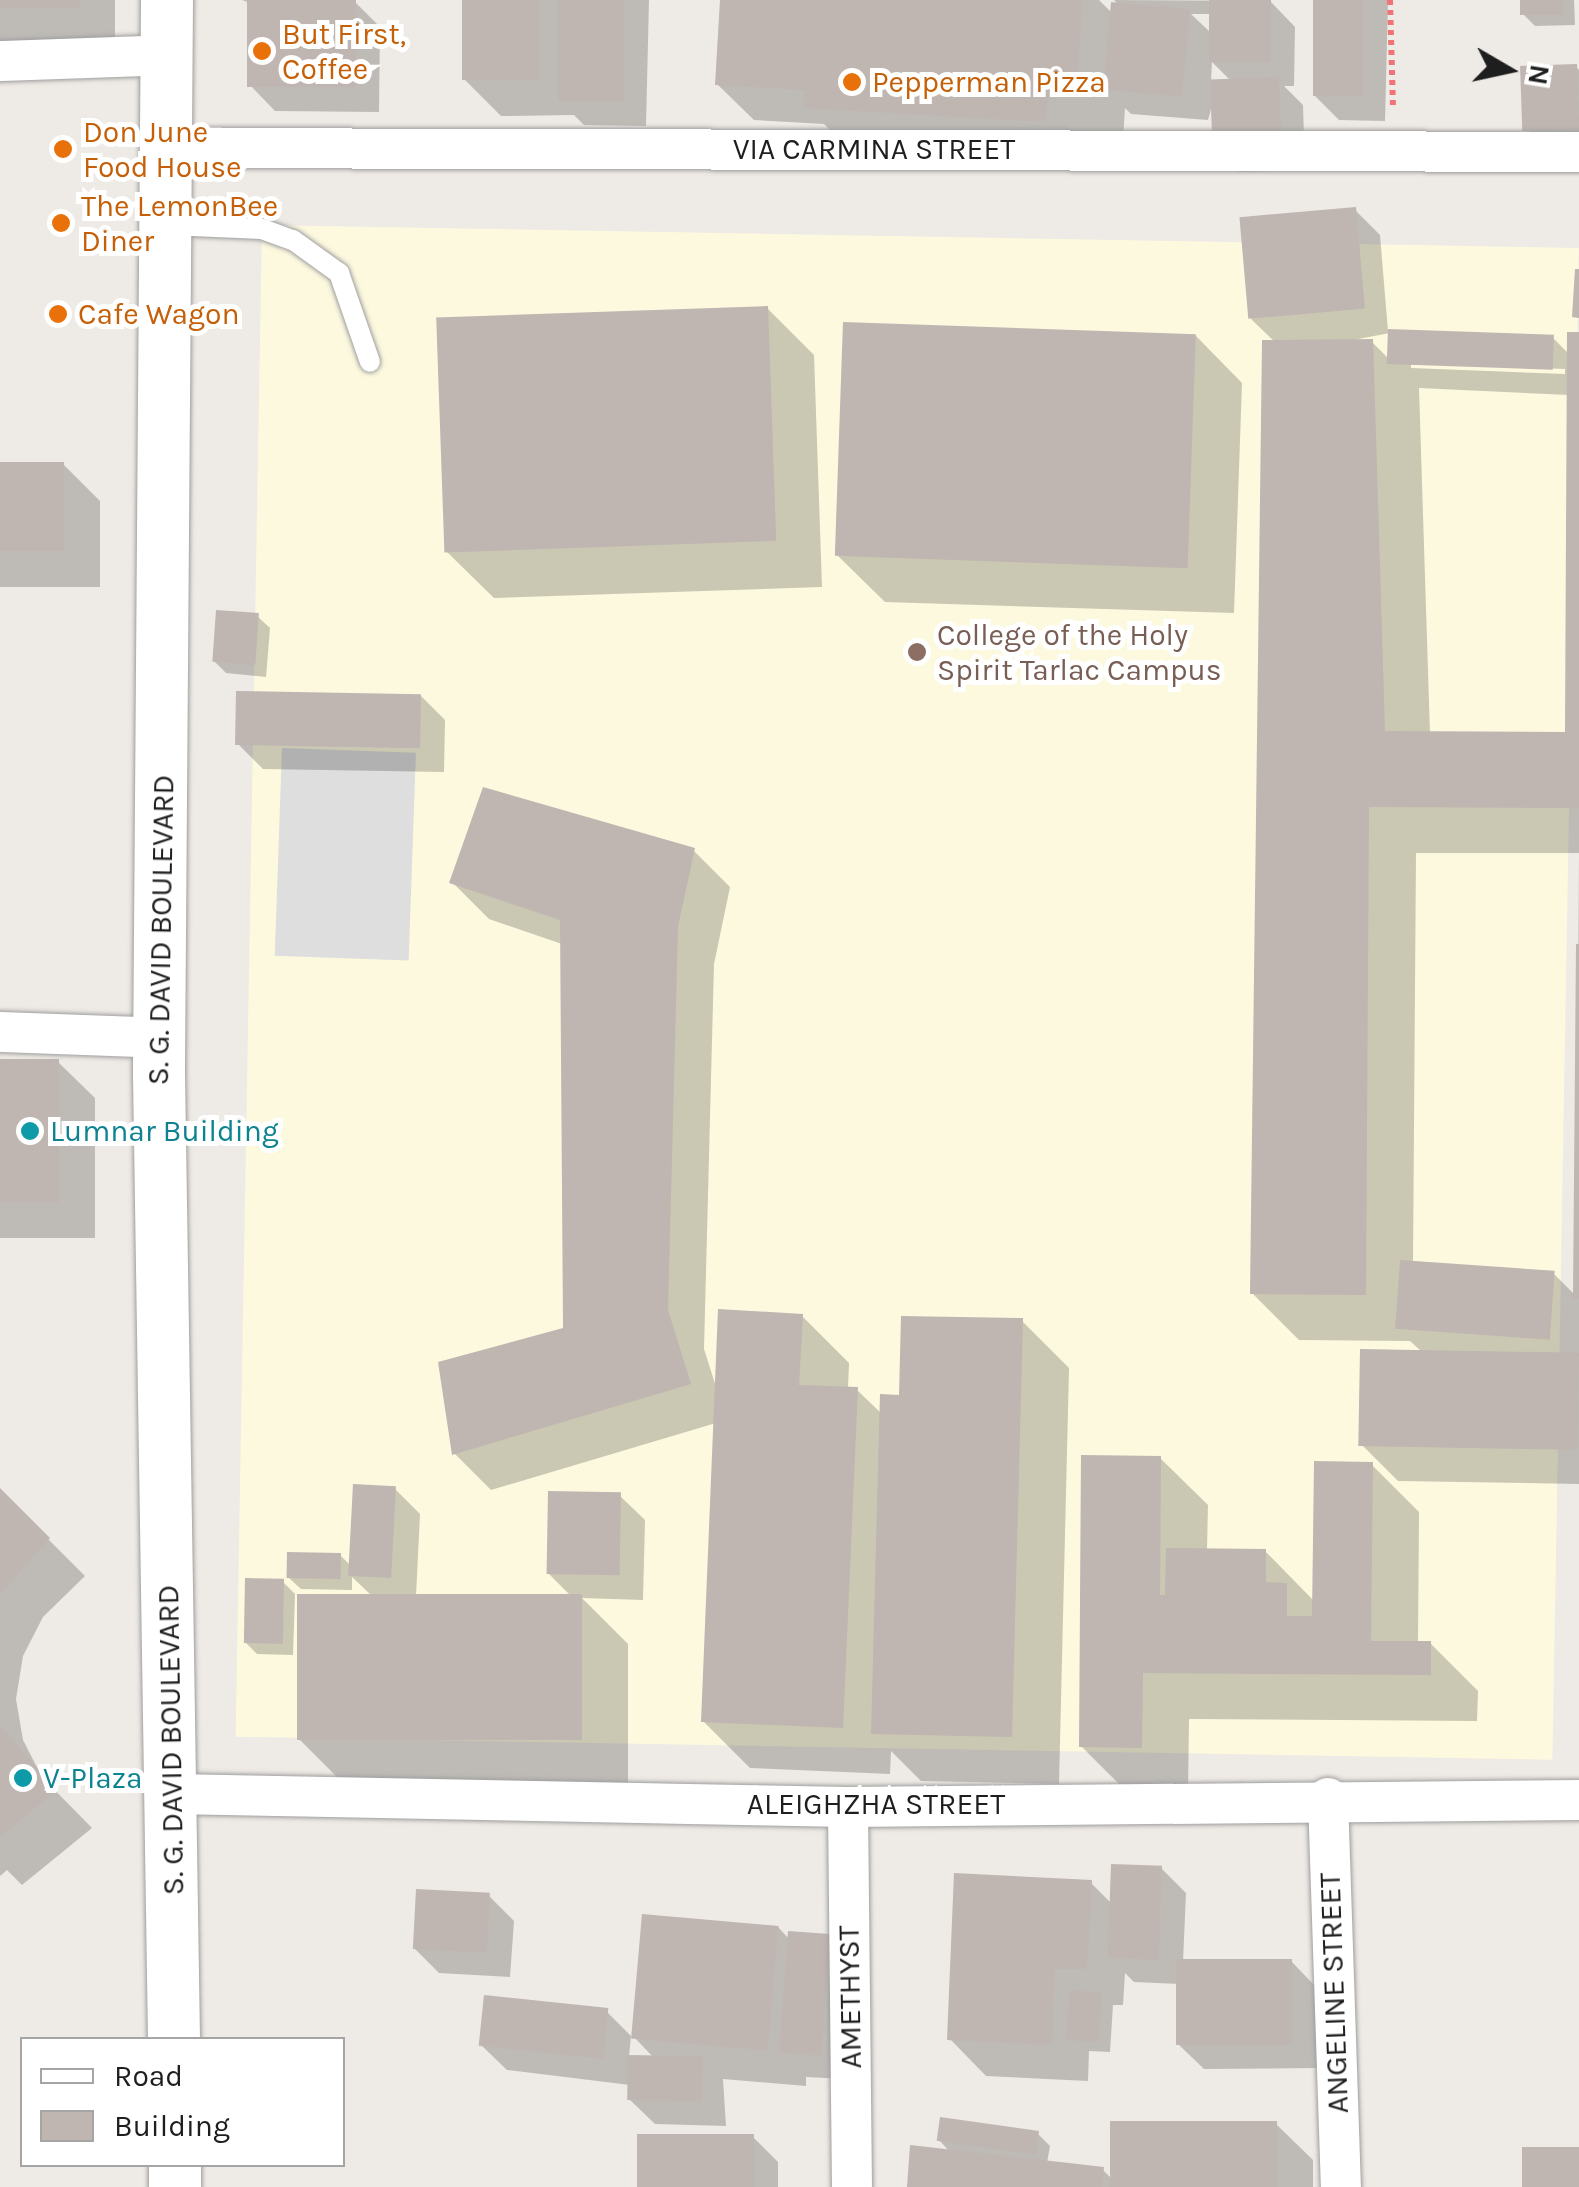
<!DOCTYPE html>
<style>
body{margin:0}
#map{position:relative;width:1579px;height:2187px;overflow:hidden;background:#eeeae5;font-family:Karla,sans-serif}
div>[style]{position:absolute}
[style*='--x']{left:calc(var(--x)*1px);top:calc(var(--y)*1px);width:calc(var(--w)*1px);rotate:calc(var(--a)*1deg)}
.education>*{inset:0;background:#fdf9df;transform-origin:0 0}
.parking>*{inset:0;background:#dedede;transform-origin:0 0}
.shadow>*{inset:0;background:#0003;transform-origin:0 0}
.building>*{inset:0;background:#bfb5b1;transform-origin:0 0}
.path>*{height:6px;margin-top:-3px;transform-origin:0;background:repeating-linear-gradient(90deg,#f17375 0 5px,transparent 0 10px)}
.roads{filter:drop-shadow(0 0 2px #9f9f9f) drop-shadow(0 0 2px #9f9f9f)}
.service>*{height:20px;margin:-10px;padding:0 10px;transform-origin:10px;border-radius:10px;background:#fff}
.minor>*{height:40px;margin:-20px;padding:0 20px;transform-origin:20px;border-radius:20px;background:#fff}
.tertiary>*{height:52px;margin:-26px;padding:0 26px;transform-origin:26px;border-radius:26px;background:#fff}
.dots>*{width:28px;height:28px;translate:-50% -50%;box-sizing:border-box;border:5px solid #fff;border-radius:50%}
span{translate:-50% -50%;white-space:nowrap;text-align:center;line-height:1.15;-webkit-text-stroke:10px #fff;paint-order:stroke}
.food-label{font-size:30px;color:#c56008}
.left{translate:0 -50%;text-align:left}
.street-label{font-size:30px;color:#1e1e1e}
.education-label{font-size:30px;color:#785e54}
.culture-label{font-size:30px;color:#0d838f}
.legend{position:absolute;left:20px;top:2037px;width:325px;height:130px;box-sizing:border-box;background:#fff;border:2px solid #a5a5a5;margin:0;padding:12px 18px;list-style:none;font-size:30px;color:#1e1e1e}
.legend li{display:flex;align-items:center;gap:20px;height:50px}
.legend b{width:50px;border:2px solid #a5a5a5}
.north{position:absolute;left:1459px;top:20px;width:100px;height:100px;-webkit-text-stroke:8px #fff;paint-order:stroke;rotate:99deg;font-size:28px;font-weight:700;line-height:40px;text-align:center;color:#1e1e1e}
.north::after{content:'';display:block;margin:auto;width:35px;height:45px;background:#1e1e1e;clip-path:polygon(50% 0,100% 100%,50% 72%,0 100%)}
</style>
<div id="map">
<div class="education">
<i style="left:262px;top:225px;width:1317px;height:1512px;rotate:1deg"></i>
</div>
<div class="parking">
<i style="left:282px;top:748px;width:134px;height:208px;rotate:2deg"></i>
</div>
<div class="shadow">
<i style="left:0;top:0;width:115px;height:44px"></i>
<i style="clip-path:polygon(242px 0,355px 2px,380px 27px,379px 112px,275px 111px,250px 85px,250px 3px)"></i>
<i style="clip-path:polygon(464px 0,649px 0,646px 126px,584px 125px,574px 115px,501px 116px,464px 79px)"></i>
<i style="clip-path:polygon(evenodd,722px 0,1099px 0,1112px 13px,1119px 5px,1114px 0,1270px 1px,1295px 27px,1294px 86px,1284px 86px,1303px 105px,1305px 170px,1239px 172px,1214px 147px,1213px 102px,1208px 120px,1131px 114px,1125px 108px,1123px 140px,854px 154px,824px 124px,754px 120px,717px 84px,722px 0,1191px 14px,1211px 14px,1211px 33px,1191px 14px,722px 0,1212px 62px,1231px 81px,1211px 82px,1212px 62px)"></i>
<i style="clip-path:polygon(1316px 0,1388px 0,1385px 121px,1339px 120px,1314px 95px)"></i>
<i style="clip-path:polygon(1522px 0,1574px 0,1575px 25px,1535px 26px,1523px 14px)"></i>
<i style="clip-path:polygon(1576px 67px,1579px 70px,1579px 156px,1528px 133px)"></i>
<i style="clip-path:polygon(evenodd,1355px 210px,1380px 235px,1388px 331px,1553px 338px,1570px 355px,1579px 334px,1579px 1484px,1398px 1481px,1361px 1444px,1422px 1352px,1410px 1341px,1299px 1340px,1252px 1293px,1275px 342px,1251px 319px,1355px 210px,1390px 333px,1389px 359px,1372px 342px,1342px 342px,1390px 333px,1355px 210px,1411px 363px,1565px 369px,1565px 374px,1411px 368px,1411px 363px,1355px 210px,1419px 388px,1569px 395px,1567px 735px,1430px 734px,1419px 388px,1355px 210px,1416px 853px,1579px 853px,1576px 1296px,1554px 1274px,1413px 1263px,1416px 853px)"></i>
<i style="clip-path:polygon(767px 308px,814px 355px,822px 587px,494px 598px,446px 551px)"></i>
<i style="clip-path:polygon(1195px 335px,1242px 383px,1234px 613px,885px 602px,837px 555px)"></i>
<i style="clip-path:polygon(0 464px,63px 464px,100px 501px,100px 587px,0 587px)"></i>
<i style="clip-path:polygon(257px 616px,270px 628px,266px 677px,226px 673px,214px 661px)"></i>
<i style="clip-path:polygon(420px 695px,445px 720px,444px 772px,263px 769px,238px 744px)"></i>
<i style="clip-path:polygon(693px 850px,730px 887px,714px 964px,704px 1349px,717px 1390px,802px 1316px,849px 1363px,848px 1389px,857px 1390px,882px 1414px,1022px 1321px,1069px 1368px,1059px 1784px,921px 1781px,891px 1751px,890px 1774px,750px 1768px,703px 1721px,716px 1423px,491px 1490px,454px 1453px,566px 1330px,562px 944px,489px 919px,452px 882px)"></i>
<i style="clip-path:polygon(0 1061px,58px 1062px,95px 1098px,95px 1238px,0 1238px)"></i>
<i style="clip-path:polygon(1160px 1458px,1208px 1505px,1207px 1551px,1265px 1551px,1314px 1601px,1372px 1465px,1419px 1512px,1418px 1643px,1430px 1643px,1478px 1691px,1477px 1721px,1189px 1719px,1188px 1794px,1128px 1793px,1081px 1746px)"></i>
<i style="clip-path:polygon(395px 1489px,420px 1514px,416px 1596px,572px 1597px,548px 1573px,619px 1495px,645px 1520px,643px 1600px,582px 1598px,628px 1644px,628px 1785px,346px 1786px,299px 1739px,372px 1596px,352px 1577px,352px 1590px,301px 1589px,288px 1577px,340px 1555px,350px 1565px)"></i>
<i style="clip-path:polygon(0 1491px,85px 1576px,43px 1617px,23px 1656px,16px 1699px,23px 1740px,42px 1777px,92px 1828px,22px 1885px,7px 1870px,0 1876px)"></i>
<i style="clip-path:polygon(283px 1582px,295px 1594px,293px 1655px,257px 1654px,245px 1642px)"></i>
<i style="clip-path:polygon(1161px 1868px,1186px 1893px,1183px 1962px,1291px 1961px,1316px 1987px,1317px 2068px,1204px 2069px,1178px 2044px,1179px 1984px,1134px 1982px,1125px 1973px,1123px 2005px,1113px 2005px,1110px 2052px,1089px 2051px,1088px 2081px,986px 2076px,950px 2039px,1090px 1882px,1111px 1903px)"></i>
<i style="clip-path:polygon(489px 1896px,514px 1921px,510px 1977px,439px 1973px,414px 1948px)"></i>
<i style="clip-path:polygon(778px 1927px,790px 1940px,829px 1936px,854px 1961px,845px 2079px,806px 2077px,806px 2086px,723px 2079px,726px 2126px,655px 2124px,629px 2099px,630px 2085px,507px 2070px,481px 2045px,606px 2011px,631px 2036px,629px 2057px,654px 2058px,635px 2038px)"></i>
<i style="clip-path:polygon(1276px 2124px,1313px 2160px,1313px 2187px,909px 2187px,950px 2152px,939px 2140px,1038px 2134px,1050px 2146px,1047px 2163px,1102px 2169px,1112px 2179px)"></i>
<i style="clip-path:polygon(753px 2137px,778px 2162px,778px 2187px,640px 2187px)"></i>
</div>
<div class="building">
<i style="left:0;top:0;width:80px;height:8px"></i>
<i style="left:247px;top:0;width:109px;height:87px"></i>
<i style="left:462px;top:0;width:76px;height:80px"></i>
<i style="left:558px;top:0;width:66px;height:101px"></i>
<i style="clip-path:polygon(720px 0,1082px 0,1077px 94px,1048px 92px,1046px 122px,804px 108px,805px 90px,715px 85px)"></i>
<i style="left:1209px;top:0;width:62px;height:62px"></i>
<i style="left:1313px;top:0;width:50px;height:96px"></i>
<i style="left:1520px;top:0;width:43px;height:15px"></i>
<i style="left:1111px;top:2px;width:79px;height:88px;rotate:5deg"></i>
<i style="left:1577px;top:64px;width:65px;height:57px;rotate:88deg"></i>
<i style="left:1279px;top:77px;width:69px;height:69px;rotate:88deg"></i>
<i style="left:1356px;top:207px;width:102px;height:117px;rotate:85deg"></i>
<i style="clip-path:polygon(1575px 269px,1579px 269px,1579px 318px,1572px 317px)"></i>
<i style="left:768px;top:306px;width:235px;height:332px;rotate:88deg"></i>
<i style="left:843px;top:322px;width:353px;height:234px;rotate:2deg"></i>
<i style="left:1388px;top:329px;width:166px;height:35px;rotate:2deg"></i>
<i style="clip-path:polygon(1567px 332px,1579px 332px,1579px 808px,1369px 807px,1366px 1295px,1250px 1294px,1262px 340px,1373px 339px,1385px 731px,1565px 732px)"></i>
<i style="left:0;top:462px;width:64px;height:89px"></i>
<i style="left:216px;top:610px;width:43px;height:52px;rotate:4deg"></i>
<i style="left:236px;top:691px;width:185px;height:54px;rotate:1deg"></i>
<i style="clip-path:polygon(483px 787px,695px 848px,678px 926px,668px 1310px,691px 1384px,452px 1455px,438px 1362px,563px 1328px,560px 920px,449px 883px)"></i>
<i style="clip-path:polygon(1576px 944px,1579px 944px,1579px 1299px,1573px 1299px)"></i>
<i style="left:0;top:1059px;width:59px;height:143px"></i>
<i style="left:1400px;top:1260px;width:155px;height:69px;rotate:4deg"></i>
<i style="clip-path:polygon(718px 1309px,803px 1314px,799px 1385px,858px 1387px,843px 1728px,701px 1722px)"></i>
<i style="clip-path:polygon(901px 1316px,1023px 1318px,1012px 1737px,871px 1734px,880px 1394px,899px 1395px)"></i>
<i style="left:1360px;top:1349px;width:219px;height:97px;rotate:1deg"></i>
<i style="clip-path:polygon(1081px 1455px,1161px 1456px,1160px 1595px,1165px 1595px,1166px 1548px,1266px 1549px,1266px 1582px,1287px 1583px,1287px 1616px,1312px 1616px,1314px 1461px,1373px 1462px,1371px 1641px,1431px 1641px,1431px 1675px,1143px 1673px,1142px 1748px,1079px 1747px)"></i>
<i style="left:353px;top:1484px;width:43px;height:92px;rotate:3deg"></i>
<i style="clip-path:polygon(0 1488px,50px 1538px,0 1594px)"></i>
<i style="left:548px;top:1491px;width:73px;height:83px;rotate:1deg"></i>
<i style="left:287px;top:1552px;width:54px;height:26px;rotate:1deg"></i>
<i style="left:245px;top:1578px;width:39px;height:65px;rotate:1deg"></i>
<i style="left:297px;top:1594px;width:285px;height:146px"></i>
<i style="clip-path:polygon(0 1726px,57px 1790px,0 1837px)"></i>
<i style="left:1111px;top:1864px;width:51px;height:94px;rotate:2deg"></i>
<i style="clip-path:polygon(954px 1873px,1092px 1880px,1087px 1969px,1055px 1969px,1052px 2045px,947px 2040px)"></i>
<i style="left:416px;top:1889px;width:74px;height:60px;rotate:3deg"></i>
<i style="left:642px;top:1914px;width:137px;height:125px;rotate:5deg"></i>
<i style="left:788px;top:1931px;width:42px;height:122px;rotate:4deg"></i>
<i style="left:1176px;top:1959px;width:116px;height:86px"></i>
<i style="left:1070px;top:1990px;width:32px;height:50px;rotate:5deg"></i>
<i style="left:484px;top:1995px;width:125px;height:51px;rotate:6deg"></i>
<i style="left:628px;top:2055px;width:75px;height:45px;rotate:1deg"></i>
<i style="left:940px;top:2117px;width:100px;height:24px;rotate:8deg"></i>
<i style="left:1277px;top:2121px;width:66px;height:167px;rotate:90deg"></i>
<i style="left:637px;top:2134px;width:117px;height:53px"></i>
<i style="clip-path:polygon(910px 2145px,1104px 2167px,1102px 2187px,907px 2187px)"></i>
<i style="left:1522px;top:2147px;width:57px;height:40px"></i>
</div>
<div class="path">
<i style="--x:1390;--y:0;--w:109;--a:88.4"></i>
</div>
<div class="roads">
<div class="service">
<i style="--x:169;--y:225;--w:93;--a:2.5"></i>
<i style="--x:262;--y:229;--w:33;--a:20"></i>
<i style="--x:293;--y:240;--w:57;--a:35.7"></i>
<i style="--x:339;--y:273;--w:94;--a:70.8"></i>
</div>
<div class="minor">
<i style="--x:0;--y:61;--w:168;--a:-2"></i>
<i style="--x:170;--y:148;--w:1409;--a:0.16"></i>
<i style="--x:0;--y:1032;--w:160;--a:2.1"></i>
<i style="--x:173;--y:1794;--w:675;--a:1.1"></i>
<i style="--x:848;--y:1807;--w:731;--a:-0.55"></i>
<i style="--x:1328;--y:1798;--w:389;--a:88.1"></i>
<i style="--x:848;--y:1807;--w:380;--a:89.4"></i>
</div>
<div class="tertiary">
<i style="--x:167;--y:0;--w:1074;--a:90.43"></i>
<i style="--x:159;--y:1074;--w:966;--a:89.11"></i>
<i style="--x:175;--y:2164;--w:23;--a:90"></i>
</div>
</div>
<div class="dots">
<i style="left:262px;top:51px;background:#e8710a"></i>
<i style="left:852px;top:82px;background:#e8710a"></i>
<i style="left:63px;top:149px;background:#e8710a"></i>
<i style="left:61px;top:223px;background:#e8710a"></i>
<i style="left:58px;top:314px;background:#e8710a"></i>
<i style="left:917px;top:652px;background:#8d6e63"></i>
<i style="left:30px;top:1131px;background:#0f9aa8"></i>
<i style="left:23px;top:1778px;background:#0f9aa8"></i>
</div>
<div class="food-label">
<span class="left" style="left:282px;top:51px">But First,<br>Coffee</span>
<span class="left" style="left:872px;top:82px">Pepperman Pizza</span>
<span class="left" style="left:83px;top:149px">Don June<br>Food House</span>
<span class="left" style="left:81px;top:223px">The LemonBee<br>Diner</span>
<span class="left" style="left:78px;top:314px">Cafe Wagon</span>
</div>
<div class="street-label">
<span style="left:874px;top:149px">VIA CARMINA STREET</span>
<span style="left:161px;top:930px;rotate:-89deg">S. G. DAVID BOULEVARD</span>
<span style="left:171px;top:1740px;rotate:-91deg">S. G. DAVID BOULEVARD</span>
<span style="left:876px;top:1804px">ALEIGHZHA STREET</span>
<span style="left:1334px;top:1993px;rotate:-92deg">ANGELINE STREET</span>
<span style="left:850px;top:1997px;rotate:-91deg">AMETHYST</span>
</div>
<div class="education-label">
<span class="left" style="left:937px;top:652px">College of the Holy<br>Spirit Tarlac Campus</span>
</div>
<div class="culture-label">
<span class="left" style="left:50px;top:1131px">Lumnar Building</span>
<span class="left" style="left:43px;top:1778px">V-Plaza</span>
</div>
<ul class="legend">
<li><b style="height:12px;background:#fff"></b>Road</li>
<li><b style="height:28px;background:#bfb5b1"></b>Building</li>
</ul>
<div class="north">N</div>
</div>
